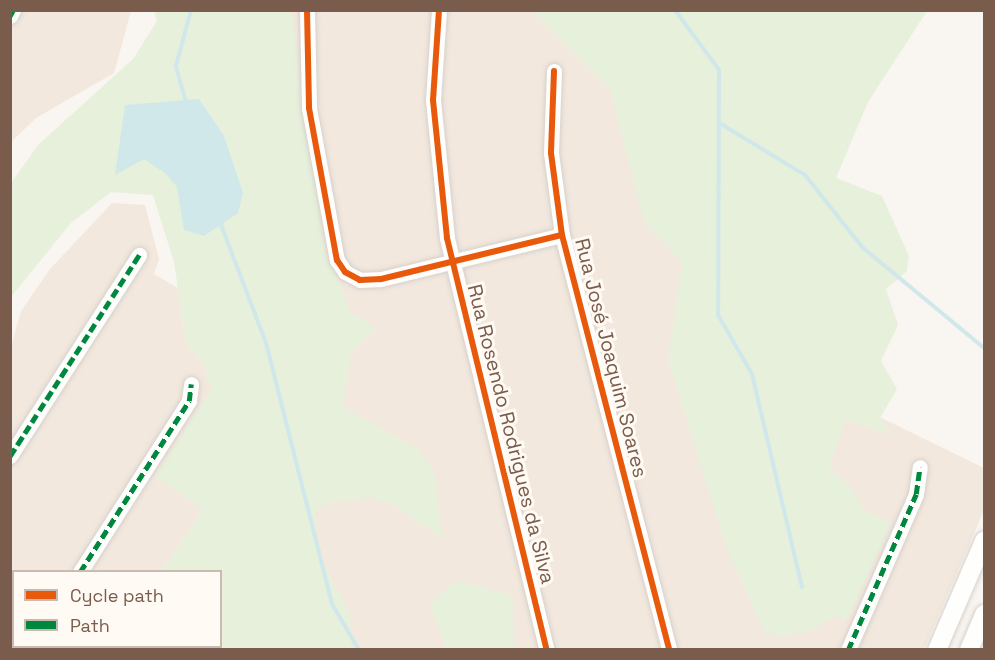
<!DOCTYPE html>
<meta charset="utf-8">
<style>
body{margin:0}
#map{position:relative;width:995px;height:660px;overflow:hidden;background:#f9f5f0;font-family:"Space Grotesk",sans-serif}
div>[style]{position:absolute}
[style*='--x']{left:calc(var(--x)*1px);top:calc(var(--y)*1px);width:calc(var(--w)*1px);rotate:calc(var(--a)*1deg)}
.residential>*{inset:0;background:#f2e8de}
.green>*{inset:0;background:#e7f0db}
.water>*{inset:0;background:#d0e8ea}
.stream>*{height:4px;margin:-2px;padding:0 2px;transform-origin:2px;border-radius:2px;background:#d0e8ea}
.roads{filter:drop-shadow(0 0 2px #d7d1cb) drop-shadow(0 0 2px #d7d1cb)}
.minor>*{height:15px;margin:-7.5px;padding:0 7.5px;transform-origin:7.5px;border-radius:7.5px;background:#fefefd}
.tertiary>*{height:18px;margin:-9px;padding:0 9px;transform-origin:9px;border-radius:9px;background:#fefefd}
.quiet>*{height:4.5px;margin-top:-2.25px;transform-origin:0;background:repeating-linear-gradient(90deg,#00873e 0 9px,transparent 0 13.5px)}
.cycleway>*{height:6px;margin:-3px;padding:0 3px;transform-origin:3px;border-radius:3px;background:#e8590c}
span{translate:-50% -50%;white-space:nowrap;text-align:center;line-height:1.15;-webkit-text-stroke:6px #fffaf3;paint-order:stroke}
.street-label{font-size:20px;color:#7a5c4d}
.frame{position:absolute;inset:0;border:12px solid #7a5c4d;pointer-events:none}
.legend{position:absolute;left:12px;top:570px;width:210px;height:78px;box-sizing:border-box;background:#fffaf3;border:2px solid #cabbb1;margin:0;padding:8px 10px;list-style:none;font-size:18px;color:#7a5c4d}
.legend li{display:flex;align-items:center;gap:12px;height:30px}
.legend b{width:30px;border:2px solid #cabbb1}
</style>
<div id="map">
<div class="residential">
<i style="clip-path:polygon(11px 11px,131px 11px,114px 73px,36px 118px,11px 142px)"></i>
<i style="clip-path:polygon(280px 11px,578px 11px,666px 67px,705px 332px,984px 468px,984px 510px,924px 649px,158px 650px,220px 646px)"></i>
<i style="clip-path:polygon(112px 203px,145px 205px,159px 259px,154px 274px,178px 288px,186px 344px,203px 363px,212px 389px,203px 509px,162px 571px,14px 572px,14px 646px,114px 647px,11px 649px,10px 351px,21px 311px,50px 269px)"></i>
</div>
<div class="green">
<i style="clip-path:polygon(154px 11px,291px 11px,323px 236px,350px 312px,376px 328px,351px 353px,343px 407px,420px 450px,434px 473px,443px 539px,391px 503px,371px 498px,335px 501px,316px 511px,317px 553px,350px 611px,351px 649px,112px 649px,220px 646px,220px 572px,162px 571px,203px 509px,155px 476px,212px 389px,203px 363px,186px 344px,174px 262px,153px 195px,111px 192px,71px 223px,11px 297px,11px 183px,38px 145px,133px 59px,157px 21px)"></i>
<i style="clip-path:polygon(532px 11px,927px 11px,868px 102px,836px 178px,882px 196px,909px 256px,907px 271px,886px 289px,898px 325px,881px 361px,897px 389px,880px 418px,892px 435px,845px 420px,829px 468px,851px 488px,864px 510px,891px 523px,847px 620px,835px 615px,812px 630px,783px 637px,765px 633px,727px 549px,668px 360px,682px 262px,645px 224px,610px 89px)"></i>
<i style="clip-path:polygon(456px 581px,513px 595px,513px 649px,446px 649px,430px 604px)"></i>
</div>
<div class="water">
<i style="clip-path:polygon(199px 99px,224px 136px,243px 193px,238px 213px,204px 236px,184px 230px,177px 187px,165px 173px,144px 159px,115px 175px,125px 105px)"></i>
</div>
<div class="stream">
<i style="--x:675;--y:10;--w:74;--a:53.7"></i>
<i style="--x:719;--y:70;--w:245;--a:90.2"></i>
<i style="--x:718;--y:315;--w:68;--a:60"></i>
<i style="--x:752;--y:374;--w:219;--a:76.8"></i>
<i style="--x:186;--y:102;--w:37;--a:-106"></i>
<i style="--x:176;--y:66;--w:58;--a:-75"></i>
<i style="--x:721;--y:124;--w:98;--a:31.3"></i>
<i style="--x:805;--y:175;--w:92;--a:51.6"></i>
<i style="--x:862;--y:247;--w:158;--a:39.6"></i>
<i style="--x:220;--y:222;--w:129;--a:69.2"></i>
<i style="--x:266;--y:343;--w:269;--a:75.8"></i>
<i style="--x:332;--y:604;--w:53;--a:59.6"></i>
</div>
<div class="roads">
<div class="minor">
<i style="--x:307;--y:10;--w:98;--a:88.8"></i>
<i style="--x:309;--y:108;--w:155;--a:79.6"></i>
<i style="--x:337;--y:260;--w:14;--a:56"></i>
<i style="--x:345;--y:272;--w:17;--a:28"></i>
<i style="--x:360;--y:280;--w:21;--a:-3"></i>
<i style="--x:381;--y:279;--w:186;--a:-13.7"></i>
<i style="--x:439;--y:10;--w:90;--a:93.8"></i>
<i style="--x:433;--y:100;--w:139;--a:84.2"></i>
<i style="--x:447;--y:238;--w:424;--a:76.4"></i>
<i style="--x:10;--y:16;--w:7;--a:-63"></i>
<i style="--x:554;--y:71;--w:82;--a:92.1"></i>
<i style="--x:551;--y:153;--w:83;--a:82.4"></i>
<i style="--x:562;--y:235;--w:429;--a:75.5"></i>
<i style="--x:10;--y:456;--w:239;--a:-57.3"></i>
<i style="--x:80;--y:572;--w:203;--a:-57.5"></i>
<i style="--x:189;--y:401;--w:17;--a:-83"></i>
<i style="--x:30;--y:650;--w:4;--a:-63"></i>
<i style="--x:848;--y:650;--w:170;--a:-66.4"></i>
<i style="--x:916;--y:494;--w:27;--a:-82"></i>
</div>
<div class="tertiary">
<i style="--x:937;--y:650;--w:119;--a:-66.7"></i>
<i style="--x:969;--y:650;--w:39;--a:-67"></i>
</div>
</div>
<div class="quiet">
<i style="--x:10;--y:16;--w:7;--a:-63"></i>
<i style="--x:10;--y:456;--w:239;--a:-57.3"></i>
<i style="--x:80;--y:572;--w:203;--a:-57.5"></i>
<i style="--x:189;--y:401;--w:17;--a:-83"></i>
<i style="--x:30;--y:650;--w:4;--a:-63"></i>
<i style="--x:848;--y:650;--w:170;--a:-66.4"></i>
<i style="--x:916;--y:494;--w:27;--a:-82"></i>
</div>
<div class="cycleway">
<i style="--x:307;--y:10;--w:98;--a:88.8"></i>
<i style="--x:309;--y:108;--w:155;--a:79.6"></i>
<i style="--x:337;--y:260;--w:14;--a:56"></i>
<i style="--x:345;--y:272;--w:17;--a:28"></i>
<i style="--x:360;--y:280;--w:21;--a:-3"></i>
<i style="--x:381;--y:279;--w:186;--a:-13.7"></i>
<i style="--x:439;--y:10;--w:90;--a:93.8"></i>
<i style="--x:433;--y:100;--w:139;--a:84.2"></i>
<i style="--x:447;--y:238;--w:424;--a:76.4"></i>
<i style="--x:554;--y:71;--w:82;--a:92.1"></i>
<i style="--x:551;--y:153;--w:83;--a:82.4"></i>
<i style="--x:562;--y:235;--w:429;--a:75.5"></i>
</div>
<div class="street-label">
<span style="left:611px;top:358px;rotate:76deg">Rua José Joaquim Soares</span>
<span style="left:511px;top:434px;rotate:76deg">Rua Rosendo Rodrigues da Silva</span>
</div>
<div class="frame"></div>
<ul class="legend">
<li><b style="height:8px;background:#e8590c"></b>Cycle path</li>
<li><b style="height:8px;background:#00873e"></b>Path</li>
</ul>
</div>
